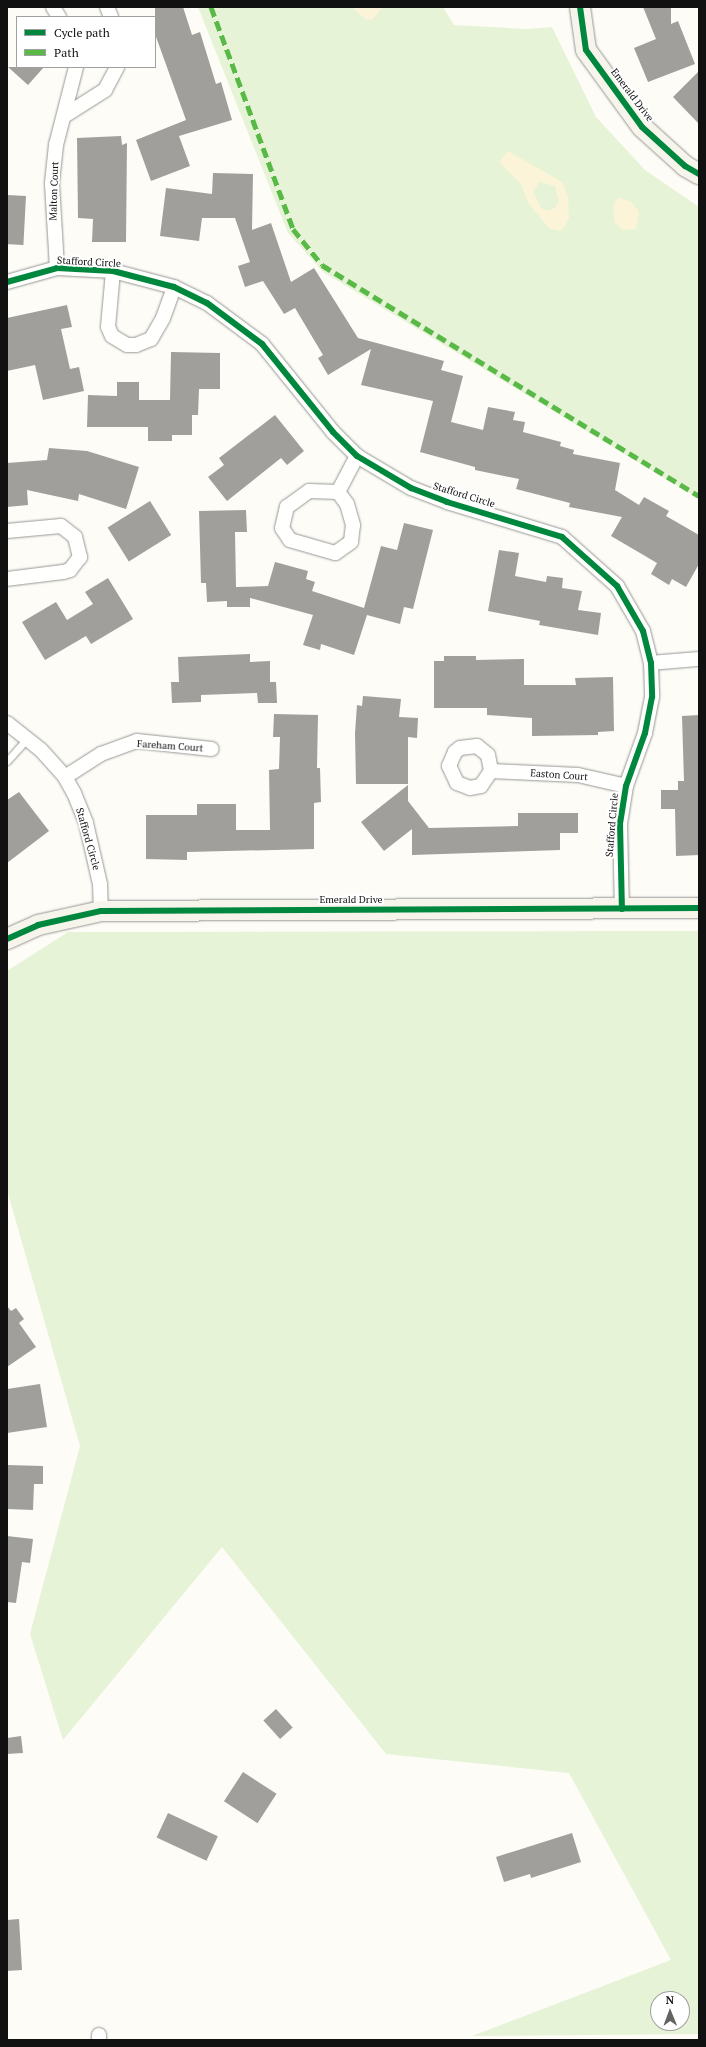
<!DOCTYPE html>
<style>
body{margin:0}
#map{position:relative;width:706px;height:2047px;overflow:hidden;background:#fdfcf7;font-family:"PT Serif",serif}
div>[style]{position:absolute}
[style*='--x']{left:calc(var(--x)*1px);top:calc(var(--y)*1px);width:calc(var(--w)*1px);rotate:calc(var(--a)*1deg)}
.green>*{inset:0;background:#e7f3d7}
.sand>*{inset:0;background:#fcf4d9}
.building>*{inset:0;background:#a19f9c;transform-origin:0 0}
.roads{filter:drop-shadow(0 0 1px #979795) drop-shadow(0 0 1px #979795)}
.lane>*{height:7px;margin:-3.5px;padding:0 3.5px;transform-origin:3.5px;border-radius:3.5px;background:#fffffe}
.street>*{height:14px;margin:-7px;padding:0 7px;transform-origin:7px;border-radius:7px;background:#fffffe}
.secondary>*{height:20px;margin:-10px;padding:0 10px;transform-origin:10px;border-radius:10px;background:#f6f4eb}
.quiet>*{height:5px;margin-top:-2.5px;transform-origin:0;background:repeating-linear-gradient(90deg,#58b947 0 10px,transparent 0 15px)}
.cycleway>*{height:6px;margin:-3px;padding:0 3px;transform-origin:3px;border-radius:3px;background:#00873e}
span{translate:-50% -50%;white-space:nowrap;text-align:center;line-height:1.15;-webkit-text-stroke:4px #fff;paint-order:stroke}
.street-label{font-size:10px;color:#111}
.frame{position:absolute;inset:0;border:8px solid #111;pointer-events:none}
.legend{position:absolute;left:16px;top:16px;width:140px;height:52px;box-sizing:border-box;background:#fff;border:1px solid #a0a0a0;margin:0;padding:5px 7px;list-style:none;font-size:12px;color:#111}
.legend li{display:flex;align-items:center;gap:8px;height:20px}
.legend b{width:20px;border:1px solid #a0a0a0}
.north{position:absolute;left:650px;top:1991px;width:40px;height:40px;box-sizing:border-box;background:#fff;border:1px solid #a0a0a0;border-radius:50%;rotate:359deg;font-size:11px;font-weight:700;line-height:16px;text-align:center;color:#111}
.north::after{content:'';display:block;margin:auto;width:14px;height:18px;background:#646362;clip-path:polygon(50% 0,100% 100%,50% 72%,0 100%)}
</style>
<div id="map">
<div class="green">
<i style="clip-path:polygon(198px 7px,443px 7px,454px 25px,526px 29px,552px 27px,596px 117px,645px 170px,699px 207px,699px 499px,323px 272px,288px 233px)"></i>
<i style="clip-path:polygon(evenodd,699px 931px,699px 2034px,472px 2036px,671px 1960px,569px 1773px,386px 1754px,222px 1547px,63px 1740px,30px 1634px,80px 1446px,7px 1190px,7px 971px,68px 932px,699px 931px,658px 1999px,682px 1999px,682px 2023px,658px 2023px,658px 1999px)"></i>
</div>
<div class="sand">
<i style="clip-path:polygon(352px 7px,381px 7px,381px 9px,372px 20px,365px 19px)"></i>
<i style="clip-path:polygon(evenodd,508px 151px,562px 182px,568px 197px,569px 218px,563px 229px,558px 231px,549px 228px,528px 203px,521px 184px,499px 162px,508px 151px,539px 182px,555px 186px,559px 202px,555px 208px,548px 211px,541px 208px,533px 192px,539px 182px)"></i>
<i style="clip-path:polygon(618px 197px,631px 202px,639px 212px,636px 229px,623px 230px,615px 223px,613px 207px)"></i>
</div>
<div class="building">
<i style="clip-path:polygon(155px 7px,183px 7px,192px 35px,200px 32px,216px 84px,221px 82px,232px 120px,179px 136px,190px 166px,151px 181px,136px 140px,186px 120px,155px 34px)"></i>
<i style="clip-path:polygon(643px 7px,671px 7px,671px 24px,678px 21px,695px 64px,648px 82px,634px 48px,656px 39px)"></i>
<i style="clip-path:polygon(8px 67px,44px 67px,28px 85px)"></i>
<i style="clip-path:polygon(699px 71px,699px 124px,673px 97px)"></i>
<i style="clip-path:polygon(121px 136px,122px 145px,127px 143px,126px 242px,92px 242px,93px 219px,78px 218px,77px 138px)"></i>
<i style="clip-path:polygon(213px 173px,253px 174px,252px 230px,271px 223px,291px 282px,314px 268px,358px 338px,444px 361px,441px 370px,463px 376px,451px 422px,483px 430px,488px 407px,515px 412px,513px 420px,525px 422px,523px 432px,561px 442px,560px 446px,574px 450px,573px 454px,620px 463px,615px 490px,639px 505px,644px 497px,669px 511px,666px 516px,699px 535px,699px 564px,686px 587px,672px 579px,669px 585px,651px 574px,657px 563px,611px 536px,622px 517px,569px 507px,570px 503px,516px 489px,519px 479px,475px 470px,475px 467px,420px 452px,433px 401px,361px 385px,371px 349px,328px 375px,318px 358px,323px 355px,295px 308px,284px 314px,263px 281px,245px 287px,238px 266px,250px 262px,235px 218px,202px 218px,199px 241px,160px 236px,166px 188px,212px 194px)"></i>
<i style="left:7px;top:195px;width:19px;height:49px;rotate:3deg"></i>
<i style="clip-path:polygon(67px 305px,72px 327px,61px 329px,70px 369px,79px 367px,84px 391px,43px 400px,35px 365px,7px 371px,7px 318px)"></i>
<i style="clip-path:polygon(171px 352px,220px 353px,220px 389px,199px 389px,198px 415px,192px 415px,192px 435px,172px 435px,172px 441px,148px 441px,148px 427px,87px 427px,88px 395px,117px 396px,117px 382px,139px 382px,139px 400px,170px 400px)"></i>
<i style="clip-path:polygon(275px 415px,304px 451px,287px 465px,281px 458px,227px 501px,208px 477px,224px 465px,219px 458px)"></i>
<i style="clip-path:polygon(49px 448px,87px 451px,139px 467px,126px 509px,79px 494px,78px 501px,27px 490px,28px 505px,7px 507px,7px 463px,47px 460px)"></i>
<i style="left:150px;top:501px;width:40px;height:50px;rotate:58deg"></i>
<i style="clip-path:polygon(246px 510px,247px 532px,235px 532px,236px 587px,268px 586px,275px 562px,308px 571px,306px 579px,315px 582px,312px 591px,364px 608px,381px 546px,397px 550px,404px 523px,433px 530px,413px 609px,404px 607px,400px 624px,367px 615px,354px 655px,321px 644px,320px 650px,303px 645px,313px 615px,250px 598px,250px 607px,227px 607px,227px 601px,207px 602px,206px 583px,201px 583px,199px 511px)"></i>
<i style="clip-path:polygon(499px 550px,519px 553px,515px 576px,546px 582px,547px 576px,563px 578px,562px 588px,582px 591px,578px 610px,601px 613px,598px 635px,539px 625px,540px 621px,488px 611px)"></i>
<i style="clip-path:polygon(108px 578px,133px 619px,91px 644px,86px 636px,45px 660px,22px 622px,56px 602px,67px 620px,93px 604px,85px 592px)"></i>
<i style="clip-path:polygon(250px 654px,250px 662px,270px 661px,270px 682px,276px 682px,277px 703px,258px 703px,257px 693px,201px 695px,201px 702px,172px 703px,171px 682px,179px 682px,178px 657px)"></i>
<i style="clip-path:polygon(444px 656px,476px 656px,476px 660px,524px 659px,524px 685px,576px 685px,575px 678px,613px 677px,614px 731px,598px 732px,598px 735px,532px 736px,532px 718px,487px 715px,487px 708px,434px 708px,434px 661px,444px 661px)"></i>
<i style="clip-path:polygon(363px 696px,401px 699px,399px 717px,418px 718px,417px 738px,408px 737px,408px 784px,356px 784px,355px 733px,357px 705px,362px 706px)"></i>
<i style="clip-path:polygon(274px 714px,318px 715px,317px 768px,320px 768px,321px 802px,314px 803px,314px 849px,187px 852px,187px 860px,146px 859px,146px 815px,197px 815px,197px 804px,236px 804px,236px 830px,270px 830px,269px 770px,279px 769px,280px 737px,273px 737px)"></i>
<i style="clip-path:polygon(699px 715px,699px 855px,676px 856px,675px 809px,661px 809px,661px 790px,678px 790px,678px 781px,684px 781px,682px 716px)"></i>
<i style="clip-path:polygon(408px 785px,408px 801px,429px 828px,518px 826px,518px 813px,578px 813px,578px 833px,560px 833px,560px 850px,412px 855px,412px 829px,384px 851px,361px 822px)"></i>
<i style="clip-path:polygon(19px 792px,49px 831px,7px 863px,7px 800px)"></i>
<i style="clip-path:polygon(7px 1306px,11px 1311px,16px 1308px,24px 1319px,19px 1323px,36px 1347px,7px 1367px)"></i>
<i style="clip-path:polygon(40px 1384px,47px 1427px,7px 1433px,7px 1389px)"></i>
<i style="clip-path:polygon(7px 1465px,43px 1466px,43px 1484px,34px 1484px,33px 1510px,7px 1509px)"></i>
<i style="clip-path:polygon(7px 1536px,33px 1539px,30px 1563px,22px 1562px,16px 1603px,7px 1602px)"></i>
<i style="left:276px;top:1709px;width:25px;height:17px;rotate:48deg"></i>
<i style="clip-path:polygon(21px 1736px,23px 1753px,7px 1754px,7px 1738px)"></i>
<i style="left:243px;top:1772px;width:40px;height:35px;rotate:33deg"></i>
<i style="left:168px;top:1813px;width:55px;height:27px;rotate:25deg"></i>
<i style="clip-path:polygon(572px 1833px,581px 1862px,531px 1878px,530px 1874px,504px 1882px,496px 1857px)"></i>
<i style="clip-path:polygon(19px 1919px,22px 1970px,7px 1971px,7px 1920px)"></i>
</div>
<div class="roads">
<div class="lane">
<i style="--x:7;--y:761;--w:30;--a:-48"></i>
</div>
<div class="street">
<i style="--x:53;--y:7;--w:12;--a:59"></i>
<i style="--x:107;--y:7;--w:11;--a:68"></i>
<i style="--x:64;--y:116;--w:49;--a:-32.4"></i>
<i style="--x:105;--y:90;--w:26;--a:-62"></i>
<i style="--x:57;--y:268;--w:85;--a:-93.4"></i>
<i style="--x:52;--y:183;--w:38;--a:-84"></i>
<i style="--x:56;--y:145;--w:81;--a:-75.6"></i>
<i style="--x:113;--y:271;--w:56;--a:95.1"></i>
<i style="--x:108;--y:327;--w:10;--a:66"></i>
<i style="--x:112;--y:336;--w:17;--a:31"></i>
<i style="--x:127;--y:345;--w:9;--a:0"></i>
<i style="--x:136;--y:345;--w:16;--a:-22"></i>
<i style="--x:151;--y:339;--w:24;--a:-60"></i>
<i style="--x:163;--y:318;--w:33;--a:-70"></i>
<i style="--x:7;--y:282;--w:52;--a:-15.6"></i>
<i style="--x:57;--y:268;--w:56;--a:3.1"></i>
<i style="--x:113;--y:271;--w:63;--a:14.7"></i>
<i style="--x:174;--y:287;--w:37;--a:26"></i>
<i style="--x:207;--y:303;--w:69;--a:36.7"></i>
<i style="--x:262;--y:344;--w:113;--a:51.1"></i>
<i style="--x:333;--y:432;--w:34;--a:45"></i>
<i style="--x:357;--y:456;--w:63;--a:30.7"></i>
<i style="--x:411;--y:488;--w:39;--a:21"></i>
<i style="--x:447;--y:502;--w:120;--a:16.9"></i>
<i style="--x:562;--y:537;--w:74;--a:41.7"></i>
<i style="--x:617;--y:586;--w:52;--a:60"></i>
<i style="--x:643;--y:631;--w:33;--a:76"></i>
<i style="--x:651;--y:663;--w:34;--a:88"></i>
<i style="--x:652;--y:697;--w:37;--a:101"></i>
<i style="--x:645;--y:733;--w:56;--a:109.7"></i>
<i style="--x:626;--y:786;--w:37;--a:99"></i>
<i style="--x:620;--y:823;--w:86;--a:88.7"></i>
<i style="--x:338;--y:492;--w:15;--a:53"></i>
<i style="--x:347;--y:504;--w:22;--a:74"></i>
<i style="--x:353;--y:525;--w:17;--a:97"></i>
<i style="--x:351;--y:542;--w:19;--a:145"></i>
<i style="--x:335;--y:553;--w:47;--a:-163.9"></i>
<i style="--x:290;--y:540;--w:14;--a:-124"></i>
<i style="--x:282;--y:528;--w:22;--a:-77"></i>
<i style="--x:287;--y:507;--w:27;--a:-36"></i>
<i style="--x:309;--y:491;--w:29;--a:2"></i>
<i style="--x:338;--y:492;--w:41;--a:-62.2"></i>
<i style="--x:7;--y:531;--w:54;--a:-5.3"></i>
<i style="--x:61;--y:526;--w:18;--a:38"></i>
<i style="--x:75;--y:537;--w:21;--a:76"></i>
<i style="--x:80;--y:557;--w:16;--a:128"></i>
<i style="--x:70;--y:570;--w:7;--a:164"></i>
<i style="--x:63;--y:572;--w:56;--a:172.9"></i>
<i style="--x:651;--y:663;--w:48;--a:-4.8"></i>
<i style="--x:7;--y:723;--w:43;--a:38.5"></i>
<i style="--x:41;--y:750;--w:36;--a:48"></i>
<i style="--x:65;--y:777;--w:18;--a:61"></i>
<i style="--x:74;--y:793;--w:32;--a:68"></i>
<i style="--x:86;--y:823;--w:63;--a:77.1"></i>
<i style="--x:100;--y:884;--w:27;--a:88"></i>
<i style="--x:491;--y:771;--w:18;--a:124"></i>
<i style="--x:481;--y:786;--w:11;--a:170"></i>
<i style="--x:470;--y:788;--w:14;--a:-159"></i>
<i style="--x:457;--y:783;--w:19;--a:-115"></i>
<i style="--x:449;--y:766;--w:15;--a:-67"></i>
<i style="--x:455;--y:752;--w:6;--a:-39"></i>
<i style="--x:460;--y:748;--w:17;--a:-7"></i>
<i style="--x:477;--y:746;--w:14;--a:39"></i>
<i style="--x:488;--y:755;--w:16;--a:79"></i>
<i style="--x:491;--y:771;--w:87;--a:2.6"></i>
<i style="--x:578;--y:775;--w:49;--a:12.9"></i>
<i style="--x:65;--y:777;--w:43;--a:-32.6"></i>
<i style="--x:101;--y:754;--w:38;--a:-20"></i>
<i style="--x:137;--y:741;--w:75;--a:6.1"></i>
<i style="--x:99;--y:2035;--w:5;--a:90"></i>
</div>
<div class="secondary">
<i style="--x:580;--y:7;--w:43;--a:82.1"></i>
<i style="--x:586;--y:50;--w:95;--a:54"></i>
<i style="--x:642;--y:127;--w:58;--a:42.2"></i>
<i style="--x:685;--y:166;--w:16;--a:30"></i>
<i style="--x:7;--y:939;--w:34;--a:-24"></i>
<i style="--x:38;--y:925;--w:65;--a:-12.5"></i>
<i style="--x:101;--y:911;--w:598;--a:-0.29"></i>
</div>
</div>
<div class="quiet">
<i style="--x:211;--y:7;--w:237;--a:69.7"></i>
<i style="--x:293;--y:229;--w:46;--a:51.1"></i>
<i style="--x:322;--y:265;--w:442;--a:31.5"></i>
</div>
<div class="cycleway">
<i style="--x:580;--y:7;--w:43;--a:82.1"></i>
<i style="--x:586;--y:50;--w:95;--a:54"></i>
<i style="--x:642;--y:127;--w:58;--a:42.2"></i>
<i style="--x:685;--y:166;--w:16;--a:30"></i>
<i style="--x:7;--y:282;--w:52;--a:-15.6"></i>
<i style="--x:57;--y:268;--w:56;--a:3.1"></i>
<i style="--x:113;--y:271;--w:63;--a:14.7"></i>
<i style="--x:174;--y:287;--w:37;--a:26"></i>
<i style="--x:207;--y:303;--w:69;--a:36.7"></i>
<i style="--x:262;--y:344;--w:113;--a:51.1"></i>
<i style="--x:333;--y:432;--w:34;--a:45"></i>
<i style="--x:357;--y:456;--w:63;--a:30.7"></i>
<i style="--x:411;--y:488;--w:39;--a:21"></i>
<i style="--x:447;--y:502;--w:120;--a:16.9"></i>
<i style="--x:562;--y:537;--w:74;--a:41.7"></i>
<i style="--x:617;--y:586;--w:52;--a:60"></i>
<i style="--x:643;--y:631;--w:33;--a:76"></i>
<i style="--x:651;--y:663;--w:34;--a:88"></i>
<i style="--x:652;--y:697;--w:37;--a:101"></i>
<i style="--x:645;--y:733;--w:56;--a:109.7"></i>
<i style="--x:626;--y:786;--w:37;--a:99"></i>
<i style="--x:620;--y:823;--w:86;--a:88.7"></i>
<i style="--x:7;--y:939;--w:34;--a:-24"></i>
<i style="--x:38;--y:925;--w:65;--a:-12.5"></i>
<i style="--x:101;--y:911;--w:598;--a:-0.29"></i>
</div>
<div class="street-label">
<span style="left:632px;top:95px;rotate:53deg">Emerald Drive</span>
<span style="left:54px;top:191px;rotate:-88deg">Malton Court</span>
<span style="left:89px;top:262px;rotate:3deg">Stafford Circle</span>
<span style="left:464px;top:495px;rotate:17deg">Stafford Circle</span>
<span style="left:170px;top:746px;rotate:4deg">Fareham Court</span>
<span style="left:559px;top:775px;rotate:4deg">Easton Court</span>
<span style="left:612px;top:825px;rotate:-85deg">Stafford Circle</span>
<span style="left:88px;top:839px;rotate:74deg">Stafford Circle</span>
<span style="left:351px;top:900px">Emerald Drive</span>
</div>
<div class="frame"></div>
<ul class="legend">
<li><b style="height:5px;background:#00873e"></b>Cycle path</li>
<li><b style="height:5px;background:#58b947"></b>Path</li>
</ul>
<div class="north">N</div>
</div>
